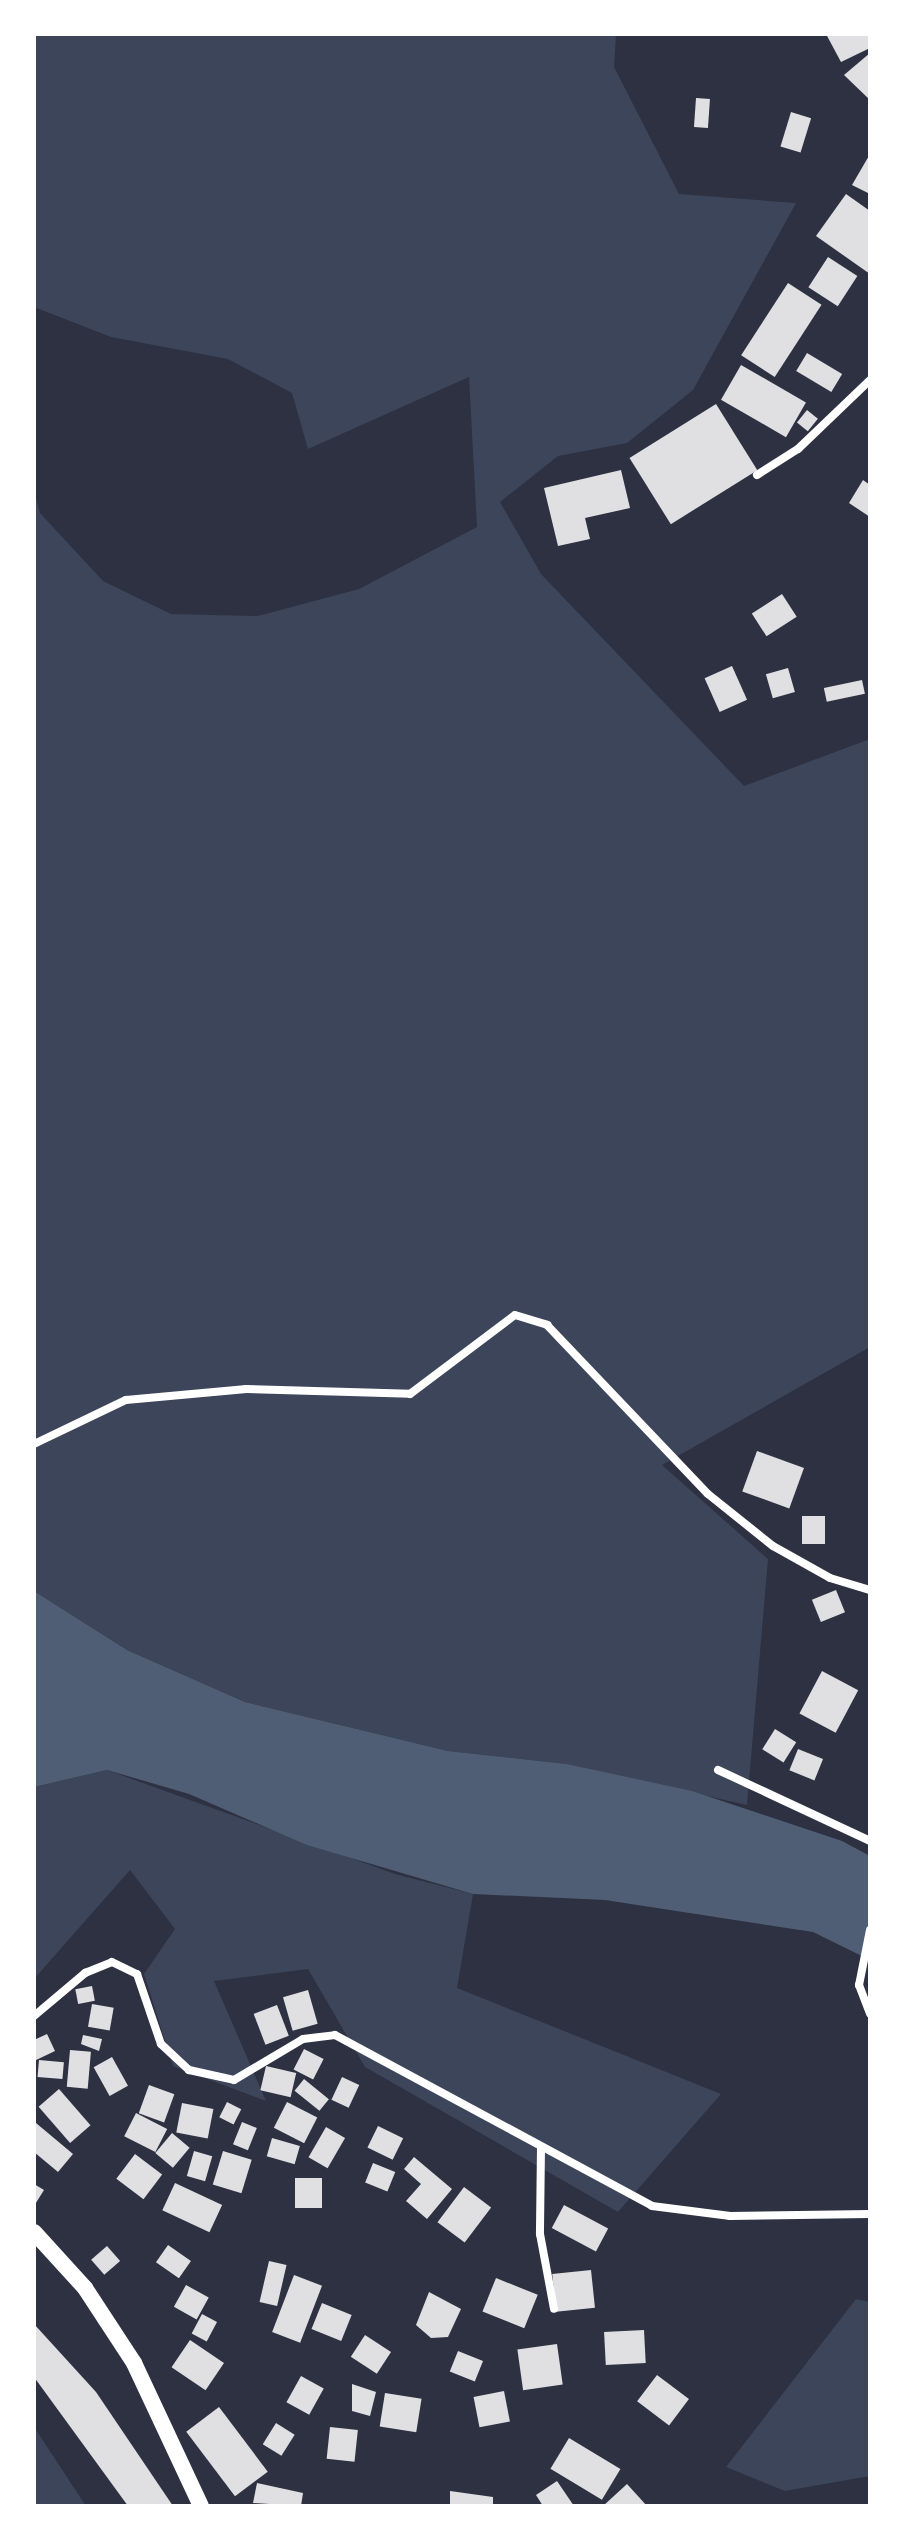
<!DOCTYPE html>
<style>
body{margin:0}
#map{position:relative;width:904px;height:2540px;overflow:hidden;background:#2d3142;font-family:"PT Sans Narrow",sans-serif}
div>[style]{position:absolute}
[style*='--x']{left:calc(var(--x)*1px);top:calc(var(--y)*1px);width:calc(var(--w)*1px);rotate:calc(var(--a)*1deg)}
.green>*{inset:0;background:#3c4559}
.water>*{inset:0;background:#4f5d75}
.building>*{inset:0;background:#e0e0e3;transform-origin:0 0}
.minor>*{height:8px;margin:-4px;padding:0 4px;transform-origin:4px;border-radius:4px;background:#fff}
.secondary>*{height:16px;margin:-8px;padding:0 8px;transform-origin:8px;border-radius:8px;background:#fff}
span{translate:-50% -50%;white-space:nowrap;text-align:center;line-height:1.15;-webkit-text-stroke:8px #fff;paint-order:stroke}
.frame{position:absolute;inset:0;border:36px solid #fff;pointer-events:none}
</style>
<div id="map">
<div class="green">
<i style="clip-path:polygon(34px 34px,616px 34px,614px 67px,679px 194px,796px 203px,693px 390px,627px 443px,558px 456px,500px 502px,541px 574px,744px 786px,870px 739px,870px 1347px,662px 1465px,768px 1559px,747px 1805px,567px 1764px,448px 1751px,245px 1702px,127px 1650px,34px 1591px,34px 491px,40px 513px,103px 581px,171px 614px,258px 616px,359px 589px,477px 527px,469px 377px,308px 449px,292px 393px,228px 359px,111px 337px,34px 307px)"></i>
<i style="clip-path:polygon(107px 1770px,395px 1874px,473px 1894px,457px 1988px,721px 2094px,618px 2212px,365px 2067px,308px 1969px,214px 1981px,266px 2101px,173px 2066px,144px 1974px,175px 1929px,130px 1870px,34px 1979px,34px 1787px)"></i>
<i style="clip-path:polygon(856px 2299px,870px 2302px,870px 2476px,785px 2491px,726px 2467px)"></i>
<i style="clip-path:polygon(34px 2427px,86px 2506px,34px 2506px)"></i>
</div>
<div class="water">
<i style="clip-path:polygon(34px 1591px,127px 1650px,245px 1702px,448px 1751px,567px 1764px,692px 1791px,842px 1841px,870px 1856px,870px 1960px,813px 1932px,605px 1900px,473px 1894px,307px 1845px,189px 1794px,107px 1770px,34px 1787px)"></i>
</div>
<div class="building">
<i style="clip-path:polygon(826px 34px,870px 34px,870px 48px,841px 62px)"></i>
<i style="clip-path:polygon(870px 53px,870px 100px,844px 75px)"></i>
<i style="left:696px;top:98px;width:14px;height:29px;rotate:4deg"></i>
<i style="left:791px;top:112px;width:21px;height:36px;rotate:17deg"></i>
<i style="clip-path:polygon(870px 154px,870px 194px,852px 185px)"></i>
<i style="clip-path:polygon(846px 194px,870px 211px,870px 274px,816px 236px)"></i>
<i style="left:828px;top:257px;width:35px;height:36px;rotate:33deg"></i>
<i style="left:788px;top:283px;width:40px;height:86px;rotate:33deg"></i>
<i style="left:807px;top:353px;width:41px;height:21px;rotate:31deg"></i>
<i style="left:741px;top:365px;width:75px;height:40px;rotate:30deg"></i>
<i style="left:716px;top:404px;width:78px;height:102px;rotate:58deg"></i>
<i style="left:807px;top:410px;width:14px;height:16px;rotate:39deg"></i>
<i style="clip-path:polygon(621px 470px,630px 508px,585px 518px,590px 539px,558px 546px,544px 488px)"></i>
<i style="clip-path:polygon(863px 480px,870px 485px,870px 517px,849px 503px)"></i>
<i style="left:782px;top:594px;width:27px;height:36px;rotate:57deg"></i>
<i style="left:732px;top:666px;width:37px;height:30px;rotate:66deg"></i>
<i style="left:788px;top:668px;width:25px;height:23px;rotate:74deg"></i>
<i style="left:862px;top:680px;width:14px;height:39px;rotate:78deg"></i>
<i style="left:757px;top:1451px;width:50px;height:43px;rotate:20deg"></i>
<i style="left:802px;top:1516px;width:23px;height:28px"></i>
<i style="left:836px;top:1590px;width:24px;height:26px;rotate:68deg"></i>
<i style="left:822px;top:1671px;width:41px;height:48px;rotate:28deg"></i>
<i style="left:775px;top:1729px;width:25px;height:24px;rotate:32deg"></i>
<i style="left:798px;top:1749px;width:27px;height:23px;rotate:22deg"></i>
<i style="left:92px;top:1986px;width:15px;height:17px;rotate:79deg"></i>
<i style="left:308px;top:1990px;width:35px;height:26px;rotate:74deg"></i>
<i style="left:92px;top:2004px;width:22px;height:23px;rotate:10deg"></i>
<i style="left:277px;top:2005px;width:33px;height:25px;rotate:69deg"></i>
<i style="clip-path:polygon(47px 2034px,55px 2051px,34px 2061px,34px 2040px)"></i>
<i style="clip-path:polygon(83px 2035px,102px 2039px,99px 2051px,81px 2044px)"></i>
<i style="left:304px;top:2049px;width:22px;height:23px;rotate:27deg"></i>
<i style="left:70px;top:2050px;width:21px;height:37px;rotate:5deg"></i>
<i style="left:112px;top:2057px;width:33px;height:21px;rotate:61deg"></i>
<i style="left:39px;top:2060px;width:25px;height:17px;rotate:5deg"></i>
<i style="left:266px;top:2066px;width:31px;height:25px;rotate:13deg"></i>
<i style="left:342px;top:2077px;width:19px;height:25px;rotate:25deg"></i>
<i style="left:304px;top:2079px;width:32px;height:15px;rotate:39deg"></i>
<i style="left:149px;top:2085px;width:27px;height:30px;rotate:20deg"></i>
<i style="left:59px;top:2089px;width:48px;height:27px;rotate:49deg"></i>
<i style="left:227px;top:2102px;width:16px;height:17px;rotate:27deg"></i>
<i style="left:287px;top:2102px;width:34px;height:29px;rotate:27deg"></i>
<i style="left:182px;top:2103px;width:32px;height:30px;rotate:11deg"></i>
<i style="left:136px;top:2113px;width:35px;height:26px;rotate:27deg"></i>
<i style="left:242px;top:2122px;width:16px;height:24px;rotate:22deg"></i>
<i style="clip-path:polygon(36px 2123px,73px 2154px,58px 2172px,34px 2152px)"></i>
<i style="left:378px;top:2126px;width:28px;height:24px;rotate:26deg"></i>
<i style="left:326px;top:2127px;width:22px;height:35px;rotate:30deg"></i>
<i style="left:172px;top:2133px;width:23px;height:26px;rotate:40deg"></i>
<i style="left:272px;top:2138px;width:29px;height:19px;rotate:16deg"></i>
<i style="left:194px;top:2151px;width:19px;height:26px;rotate:16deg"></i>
<i style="left:223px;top:2151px;width:30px;height:35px;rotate:17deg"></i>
<i style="left:135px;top:2154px;width:34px;height:31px;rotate:37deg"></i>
<i style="clip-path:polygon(414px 2157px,452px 2189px,427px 2219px,406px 2201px,421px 2184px,404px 2169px)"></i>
<i style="left:373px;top:2163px;width:24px;height:21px;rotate:22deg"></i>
<i style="left:295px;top:2178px;width:27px;height:30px"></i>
<i style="left:175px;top:2183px;width:52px;height:30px;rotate:25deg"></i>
<i style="clip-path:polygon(34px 2184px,44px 2190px,34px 2206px)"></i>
<i style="left:464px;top:2187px;width:34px;height:44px;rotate:37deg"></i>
<i style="left:564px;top:2205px;width:50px;height:26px;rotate:28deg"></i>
<i style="left:168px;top:2245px;width:28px;height:21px;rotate:35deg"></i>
<i style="left:107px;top:2246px;width:20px;height:21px;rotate:49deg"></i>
<i style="left:269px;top:2261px;width:18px;height:42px;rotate:13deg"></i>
<i style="left:591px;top:2270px;width:38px;height:39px;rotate:84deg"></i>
<i style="left:294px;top:2275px;width:30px;height:61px;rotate:21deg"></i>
<i style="left:496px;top:2278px;width:45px;height:36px;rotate:22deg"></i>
<i style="left:186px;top:2285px;width:26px;height:25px;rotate:29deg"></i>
<i style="clip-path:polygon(429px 2292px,461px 2309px,448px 2337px,431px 2338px,416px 2325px)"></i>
<i style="left:322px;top:2303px;width:32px;height:28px;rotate:22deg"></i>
<i style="left:202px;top:2314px;width:17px;height:22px;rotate:28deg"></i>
<i style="clip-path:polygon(34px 2324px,96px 2392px,173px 2506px,128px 2506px,34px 2377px)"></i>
<i style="left:644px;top:2330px;width:33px;height:40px;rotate:87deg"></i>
<i style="left:365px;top:2335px;width:31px;height:26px;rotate:33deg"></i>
<i style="left:190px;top:2340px;width:41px;height:33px;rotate:34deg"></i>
<i style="left:557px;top:2344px;width:41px;height:40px;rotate:82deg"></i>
<i style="left:458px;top:2351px;width:27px;height:22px;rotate:22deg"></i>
<i style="left:657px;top:2375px;width:40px;height:33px;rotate:37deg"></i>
<i style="left:301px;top:2376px;width:26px;height:30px;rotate:29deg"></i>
<i style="clip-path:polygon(352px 2384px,376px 2392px,370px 2416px,352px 2411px)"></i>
<i style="left:504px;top:2391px;width:31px;height:31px;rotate:79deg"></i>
<i style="left:385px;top:2393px;width:37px;height:34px;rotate:9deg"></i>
<i style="left:219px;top:2407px;width:81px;height:41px;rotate:53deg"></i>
<i style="left:276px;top:2423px;width:22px;height:25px;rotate:32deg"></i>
<i style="left:330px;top:2427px;width:28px;height:32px;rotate:6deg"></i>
<i style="left:569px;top:2438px;width:60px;height:36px;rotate:31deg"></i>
<i style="clip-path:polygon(557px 2481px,574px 2506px,543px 2506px,536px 2495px)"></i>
<i style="clip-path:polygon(257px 2483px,303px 2493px,301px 2506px,253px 2503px)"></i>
<i style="clip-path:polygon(627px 2484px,647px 2506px,603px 2506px)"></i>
<i style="clip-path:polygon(450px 2491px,493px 2497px,493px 2506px,450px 2506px)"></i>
</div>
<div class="minor">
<i style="--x:757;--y:475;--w:49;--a:-32.4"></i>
<i style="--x:798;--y:449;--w:100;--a:-43.8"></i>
<i style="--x:34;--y:1444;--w:102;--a:-25.6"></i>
<i style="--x:126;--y:1400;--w:121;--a:-5.2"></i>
<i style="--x:246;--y:1389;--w:164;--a:1.7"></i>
<i style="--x:410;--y:1394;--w:131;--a:-37"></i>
<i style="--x:515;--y:1315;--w:34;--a:17"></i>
<i style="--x:547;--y:1325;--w:233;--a:46.4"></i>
<i style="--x:708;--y:1494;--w:83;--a:38.7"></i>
<i style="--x:773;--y:1546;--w:65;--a:29.3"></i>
<i style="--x:830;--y:1578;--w:42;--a:16.7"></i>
<i style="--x:718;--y:1770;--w:168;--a:25"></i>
<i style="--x:870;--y:1930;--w:56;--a:101.3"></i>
<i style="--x:859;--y:1985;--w:31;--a:69"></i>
<i style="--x:34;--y:2016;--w:67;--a:-40.1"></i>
<i style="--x:85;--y:1973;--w:29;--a:-22"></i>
<i style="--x:112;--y:1962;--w:28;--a:26"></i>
<i style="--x:137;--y:1974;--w:74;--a:71.1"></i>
<i style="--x:161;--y:2044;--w:38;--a:43"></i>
<i style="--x:189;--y:2070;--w:46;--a:12.5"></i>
<i style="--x:234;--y:2080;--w:80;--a:-30.7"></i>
<i style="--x:303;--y:2039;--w:32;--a:-7"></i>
<i style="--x:335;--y:2035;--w:360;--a:28.3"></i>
<i style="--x:652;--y:2206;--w:79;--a:7.3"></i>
<i style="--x:730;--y:2216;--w:140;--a:-0.8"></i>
<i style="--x:541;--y:2147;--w:87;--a:90.7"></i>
<i style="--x:540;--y:2234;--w:76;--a:79.4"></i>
</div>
<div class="secondary">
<i style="--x:34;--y:2232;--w:76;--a:47.7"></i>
<i style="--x:85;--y:2288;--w:90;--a:56.8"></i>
<i style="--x:134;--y:2363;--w:158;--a:64.9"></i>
</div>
<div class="frame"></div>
</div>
